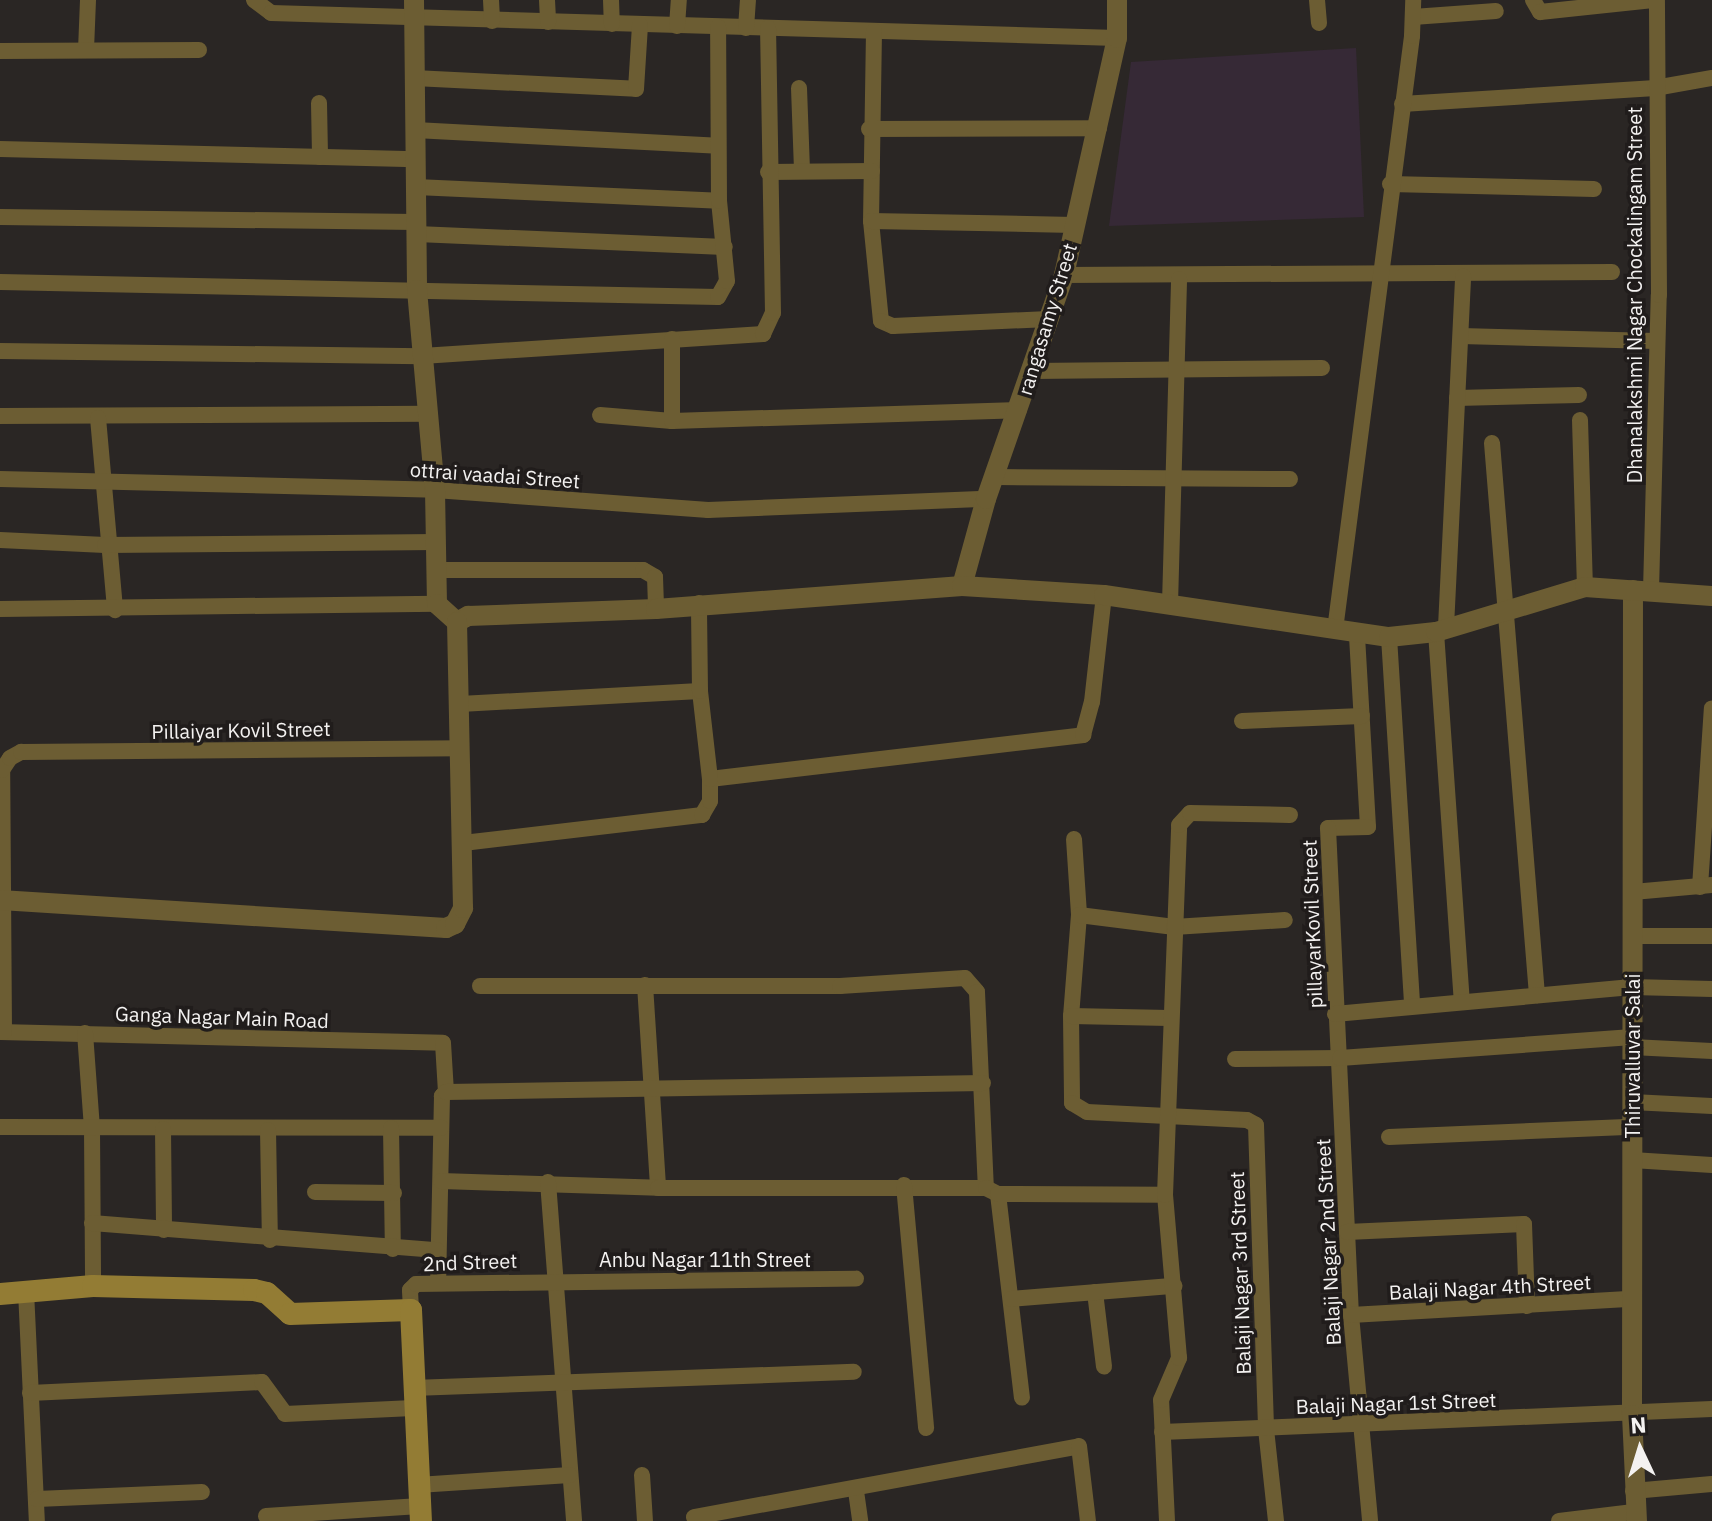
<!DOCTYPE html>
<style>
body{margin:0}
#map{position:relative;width:1712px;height:1521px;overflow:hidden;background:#2a2624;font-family:"IBM Plex Sans",sans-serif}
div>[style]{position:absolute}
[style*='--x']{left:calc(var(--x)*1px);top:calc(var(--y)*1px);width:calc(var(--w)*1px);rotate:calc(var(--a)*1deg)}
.education>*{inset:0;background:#362936}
.minor>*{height:16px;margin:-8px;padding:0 8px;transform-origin:8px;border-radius:8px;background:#6c5d33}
.tertiary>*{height:20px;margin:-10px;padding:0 10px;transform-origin:10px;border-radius:10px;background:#6c5d33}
.secondary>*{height:22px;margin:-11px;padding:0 11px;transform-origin:11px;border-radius:11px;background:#937c34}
span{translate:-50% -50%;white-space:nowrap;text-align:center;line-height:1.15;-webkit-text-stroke:7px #201c1b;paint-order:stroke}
.street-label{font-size:20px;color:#f4f2f1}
.north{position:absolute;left:1600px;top:1409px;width:80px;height:80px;-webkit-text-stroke:6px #201c1b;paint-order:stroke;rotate:356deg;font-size:22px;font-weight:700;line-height:32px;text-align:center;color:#f4f2f1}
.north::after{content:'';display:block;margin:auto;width:28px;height:36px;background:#f4f2f1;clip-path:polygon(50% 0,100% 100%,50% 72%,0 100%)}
</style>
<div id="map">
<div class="education">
<i style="clip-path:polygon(1356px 48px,1364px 217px,1109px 226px,1131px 62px)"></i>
</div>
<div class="minor">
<i style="--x:254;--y:0;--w:21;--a:37"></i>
<i style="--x:271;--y:13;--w:846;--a:1.69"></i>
<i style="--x:491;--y:0;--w:21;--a:87"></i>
<i style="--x:547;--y:0;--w:22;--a:87"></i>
<i style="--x:611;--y:0;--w:24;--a:88"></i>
<i style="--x:1317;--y:0;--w:23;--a:85"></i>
<i style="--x:1533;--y:0;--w:14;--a:60"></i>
<i style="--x:1540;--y:12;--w:116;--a:-6"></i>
<i style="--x:1413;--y:17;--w:83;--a:-4.1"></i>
<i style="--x:677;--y:26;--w:26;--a:-86"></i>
<i style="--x:746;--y:28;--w:28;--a:-86"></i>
<i style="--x:874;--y:31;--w:190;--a:90.9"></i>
<i style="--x:871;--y:221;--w:100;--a:84.3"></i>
<i style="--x:881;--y:321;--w:13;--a:23"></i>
<i style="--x:893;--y:326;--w:156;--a:-2.6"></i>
<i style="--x:86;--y:50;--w:50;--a:-87.7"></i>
<i style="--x:0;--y:51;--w:199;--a:-0.3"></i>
<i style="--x:414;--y:78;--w:222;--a:2.8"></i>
<i style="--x:636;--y:89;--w:64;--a:-86.4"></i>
<i style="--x:799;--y:88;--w:83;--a:87.9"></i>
<i style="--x:319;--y:103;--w:54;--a:88.9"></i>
<i style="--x:1402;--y:104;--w:254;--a:-3.6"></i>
<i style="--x:1655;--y:88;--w:58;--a:-10"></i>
<i style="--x:869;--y:129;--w:230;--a:-0.2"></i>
<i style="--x:415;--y:130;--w:303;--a:3"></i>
<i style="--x:0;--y:149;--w:416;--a:1.4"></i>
<i style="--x:768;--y:172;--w:104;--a:-0.6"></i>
<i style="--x:1390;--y:184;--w:204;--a:1.4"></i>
<i style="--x:416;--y:187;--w:303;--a:2.6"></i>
<i style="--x:0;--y:217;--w:416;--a:0.7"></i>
<i style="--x:871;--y:221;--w:203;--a:1.1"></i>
<i style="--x:417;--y:234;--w:308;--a:2.4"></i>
<i style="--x:1064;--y:275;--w:548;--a:-0.31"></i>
<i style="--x:0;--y:282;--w:718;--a:1.2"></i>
<i style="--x:718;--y:297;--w:18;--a:-61"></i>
<i style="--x:727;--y:281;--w:80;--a:-95.7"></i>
<i style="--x:719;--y:201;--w:174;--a:-90.3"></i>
<i style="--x:1461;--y:336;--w:195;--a:1.5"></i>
<i style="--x:0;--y:351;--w:422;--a:0.7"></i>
<i style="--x:422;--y:356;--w:342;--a:-3.7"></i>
<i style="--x:763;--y:334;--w:23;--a:-65"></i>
<i style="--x:773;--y:313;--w:285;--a:-91"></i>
<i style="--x:1033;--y:371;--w:289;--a:-0.6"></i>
<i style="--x:1457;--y:398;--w:122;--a:-1.4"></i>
<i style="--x:600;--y:415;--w:72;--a:4.8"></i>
<i style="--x:672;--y:421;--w:347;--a:-1.8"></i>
<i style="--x:0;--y:416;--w:427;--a:-0.3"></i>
<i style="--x:98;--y:418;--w:193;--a:84.9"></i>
<i style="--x:1580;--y:420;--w:167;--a:88.3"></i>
<i style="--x:672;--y:421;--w:82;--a:-90"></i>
<i style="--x:1492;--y:443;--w:554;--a:85.34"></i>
<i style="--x:997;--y:477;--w:293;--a:0.4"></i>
<i style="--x:0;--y:479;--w:435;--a:1.4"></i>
<i style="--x:435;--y:490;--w:274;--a:4.2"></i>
<i style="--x:708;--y:510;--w:278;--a:-2.3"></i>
<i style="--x:0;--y:540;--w:105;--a:2.7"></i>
<i style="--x:105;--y:545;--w:331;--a:-0.5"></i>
<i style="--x:438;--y:570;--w:205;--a:0"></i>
<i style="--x:643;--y:570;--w:14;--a:30"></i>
<i style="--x:655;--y:577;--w:32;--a:88"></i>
<i style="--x:1651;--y:591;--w:296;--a:-88.5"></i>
<i style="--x:1659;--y:295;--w:295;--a:-90.4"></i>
<i style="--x:1170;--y:604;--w:325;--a:-88.4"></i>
<i style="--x:0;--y:609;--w:437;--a:-0.7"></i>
<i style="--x:1446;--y:627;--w:351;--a:-87.2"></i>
<i style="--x:1335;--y:630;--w:599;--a:-82.61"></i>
<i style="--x:1412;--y:36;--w:36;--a:-88"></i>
<i style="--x:1436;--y:632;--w:369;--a:86"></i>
<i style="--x:1357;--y:636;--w:191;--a:86.7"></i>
<i style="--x:1368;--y:827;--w:40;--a:178.6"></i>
<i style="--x:1328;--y:828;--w:488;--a:87.3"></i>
<i style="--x:1351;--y:1315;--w:207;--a:84.7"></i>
<i style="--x:1389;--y:637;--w:370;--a:86.4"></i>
<i style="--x:460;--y:704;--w:240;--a:-3.1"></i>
<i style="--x:1242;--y:721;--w:120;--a:-2.4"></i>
<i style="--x:710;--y:779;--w:376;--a:-6.7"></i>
<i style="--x:1083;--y:735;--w:34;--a:-75"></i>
<i style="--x:1092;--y:702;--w:108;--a:-83.6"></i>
<i style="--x:1074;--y:839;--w:76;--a:86.2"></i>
<i style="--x:1079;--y:915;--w:101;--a:94.5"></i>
<i style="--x:1071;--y:1016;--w:87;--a:89.3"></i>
<i style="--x:1072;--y:1103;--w:17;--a:31"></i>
<i style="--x:1087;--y:1112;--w:160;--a:2.9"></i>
<i style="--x:1247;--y:1120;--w:10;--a:29"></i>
<i style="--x:1256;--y:1125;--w:304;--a:88.1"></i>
<i style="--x:1266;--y:1429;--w:93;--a:83.8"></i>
<i style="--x:463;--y:843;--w:241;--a:-6.7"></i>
<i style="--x:702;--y:815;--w:16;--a:-60"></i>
<i style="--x:710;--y:801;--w:22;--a:-90"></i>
<i style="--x:710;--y:779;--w:89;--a:-96.5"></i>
<i style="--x:700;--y:691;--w:88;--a:-90.7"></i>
<i style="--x:1700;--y:887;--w:179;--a:-86.2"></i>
<i style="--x:1633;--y:892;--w:79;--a:-5.1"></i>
<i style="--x:1079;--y:915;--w:96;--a:7.2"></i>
<i style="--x:1174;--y:927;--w:111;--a:-3.6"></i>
<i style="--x:1632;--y:936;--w:80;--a:0"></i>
<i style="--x:645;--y:985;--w:203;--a:86.3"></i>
<i style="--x:480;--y:986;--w:360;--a:0"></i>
<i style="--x:840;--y:986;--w:125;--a:-3.7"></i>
<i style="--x:965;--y:978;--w:18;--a:49"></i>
<i style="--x:977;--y:992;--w:196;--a:87.4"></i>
<i style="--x:1335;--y:1014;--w:298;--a:-5.2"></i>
<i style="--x:1632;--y:987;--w:80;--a:1.4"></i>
<i style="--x:1071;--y:1016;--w:98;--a:1.2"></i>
<i style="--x:0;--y:1032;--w:443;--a:1.4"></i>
<i style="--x:443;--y:1043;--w:49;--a:86.5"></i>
<i style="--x:446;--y:1092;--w:6;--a:135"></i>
<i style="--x:442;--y:1096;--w:187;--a:91.2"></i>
<i style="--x:4;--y:1032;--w:262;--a:-90.4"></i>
<i style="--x:2;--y:770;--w:14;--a:-56"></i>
<i style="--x:10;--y:758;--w:13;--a:-29"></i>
<i style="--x:21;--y:752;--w:440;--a:-0.5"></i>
<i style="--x:85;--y:1033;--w:96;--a:85.8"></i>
<i style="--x:92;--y:1129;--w:157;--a:89.6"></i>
<i style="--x:1632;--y:1047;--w:80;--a:2.9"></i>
<i style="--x:1235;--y:1059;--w:105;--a:-0.5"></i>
<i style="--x:1340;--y:1058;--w:293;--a:-4.1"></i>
<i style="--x:446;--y:1092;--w:537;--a:-0.96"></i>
<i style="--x:1632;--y:1102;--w:80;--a:2.9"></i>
<i style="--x:0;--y:1127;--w:441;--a:0.1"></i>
<i style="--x:391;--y:1128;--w:121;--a:89.1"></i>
<i style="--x:163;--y:1129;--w:101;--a:89.4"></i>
<i style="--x:268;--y:1130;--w:110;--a:89"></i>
<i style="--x:1389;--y:1137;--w:243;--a:-2.4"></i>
<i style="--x:1632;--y:1160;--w:80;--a:3.6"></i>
<i style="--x:441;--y:1181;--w:217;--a:1.8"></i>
<i style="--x:658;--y:1188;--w:328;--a:0"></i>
<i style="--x:986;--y:1188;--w:13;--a:27"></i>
<i style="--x:998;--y:1194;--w:205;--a:83.3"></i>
<i style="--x:548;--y:1182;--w:340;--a:85.6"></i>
<i style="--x:904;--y:1185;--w:244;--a:84.8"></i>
<i style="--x:315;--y:1192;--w:79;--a:0.7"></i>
<i style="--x:998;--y:1194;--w:167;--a:0.3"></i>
<i style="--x:92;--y:1223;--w:346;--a:4.5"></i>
<i style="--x:1347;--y:1232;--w:177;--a:-2.6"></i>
<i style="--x:1524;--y:1224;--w:82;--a:87.9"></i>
<i style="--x:26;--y:1291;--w:230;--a:87.3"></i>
<i style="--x:1095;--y:1292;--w:75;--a:83.1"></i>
<i style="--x:1011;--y:1299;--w:164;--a:-4.6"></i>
<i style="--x:411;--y:1310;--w:20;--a:-93"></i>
<i style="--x:410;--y:1290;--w:8;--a:-45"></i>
<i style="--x:416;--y:1284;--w:440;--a:-0.7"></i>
<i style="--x:1351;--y:1315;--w:281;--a:-3.3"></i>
<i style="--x:413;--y:1388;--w:441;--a:-2.1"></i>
<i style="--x:30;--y:1393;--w:232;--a:-2.7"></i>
<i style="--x:262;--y:1382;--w:39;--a:54"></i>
<i style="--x:285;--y:1414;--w:128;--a:-2.7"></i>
<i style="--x:1162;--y:1432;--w:550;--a:-2.39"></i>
<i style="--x:642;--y:1475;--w:46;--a:86.3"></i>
<i style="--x:418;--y:1485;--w:152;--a:-3.8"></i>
<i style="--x:856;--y:1491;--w:30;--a:82"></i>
<i style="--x:1633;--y:1491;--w:79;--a:-5.1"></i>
<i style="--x:37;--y:1499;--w:165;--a:-2.4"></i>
<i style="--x:266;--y:1516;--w:154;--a:-3.7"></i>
<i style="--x:694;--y:1517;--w:391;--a:-10.4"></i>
<i style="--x:1079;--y:1446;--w:76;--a:83.2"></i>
<i style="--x:1167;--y:1521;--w:121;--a:-92.8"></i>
<i style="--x:1161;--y:1400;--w:46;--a:-66.8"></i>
<i style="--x:1179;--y:1358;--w:164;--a:-94.9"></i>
<i style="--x:1165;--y:1195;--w:370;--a:-87.8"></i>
<i style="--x:1179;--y:825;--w:16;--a:-47"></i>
<i style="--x:1190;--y:813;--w:100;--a:1.1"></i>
<i style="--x:1559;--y:1521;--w:75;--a:-6.9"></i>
</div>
<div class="tertiary">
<i style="--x:414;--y:0;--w:290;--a:89.4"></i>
<i style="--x:417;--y:290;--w:201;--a:84.9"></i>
<i style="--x:435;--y:490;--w:114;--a:89"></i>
<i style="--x:437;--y:604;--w:27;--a:42"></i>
<i style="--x:962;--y:586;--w:90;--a:-74.6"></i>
<i style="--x:986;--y:499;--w:237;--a:-70.8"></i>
<i style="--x:1064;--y:275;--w:243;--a:-77.4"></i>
<i style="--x:1117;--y:38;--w:38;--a:-90"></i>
<i style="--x:1633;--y:590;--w:825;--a:90.07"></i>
<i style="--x:1632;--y:1415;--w:106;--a:87.3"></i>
<i style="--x:457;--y:622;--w:13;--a:-29"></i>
<i style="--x:468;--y:616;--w:188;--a:-2.1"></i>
<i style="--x:656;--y:609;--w:307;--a:-4.3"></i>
<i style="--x:962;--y:586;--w:142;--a:3.6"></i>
<i style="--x:1104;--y:595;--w:288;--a:8.4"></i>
<i style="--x:1389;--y:637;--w:47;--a:-6.1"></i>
<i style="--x:1436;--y:632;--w:156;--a:-16.8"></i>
<i style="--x:1585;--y:587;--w:127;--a:4.1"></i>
<i style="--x:0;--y:900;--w:447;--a:3.6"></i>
<i style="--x:446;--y:928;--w:10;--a:-24"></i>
<i style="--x:455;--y:924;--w:18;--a:-63"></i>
<i style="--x:463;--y:908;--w:286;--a:-91.2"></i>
</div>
<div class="secondary">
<i style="--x:0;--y:1294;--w:93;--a:-4.9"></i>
<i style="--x:93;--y:1286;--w:161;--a:1.4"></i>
<i style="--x:254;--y:1290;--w:13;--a:13"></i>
<i style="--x:267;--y:1293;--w:31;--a:42"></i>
<i style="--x:290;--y:1314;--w:121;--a:-1.9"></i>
<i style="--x:411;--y:1310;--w:211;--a:87.3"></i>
</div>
<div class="street-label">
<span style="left:1634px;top:295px;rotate:-90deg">Dhanalakshmi Nagar Chockalingam Street</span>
<span style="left:1047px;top:319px;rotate:-73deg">rangasamy Street</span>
<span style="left:495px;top:475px;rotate:4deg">ottrai vaadai Street</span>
<span style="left:241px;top:730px;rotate:-1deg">Pillaiyar Kovil Street</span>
<span style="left:1312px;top:924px;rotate:-92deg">pillayarKovil Street</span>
<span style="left:222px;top:1017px;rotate:2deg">Ganga Nagar Main Road</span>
<span style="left:1632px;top:1056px;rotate:-90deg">Thiruvalluvar Salai</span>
<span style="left:1328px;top:1242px;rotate:-93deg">Balaji Nagar 2nd Street</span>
<span style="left:705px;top:1259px">Anbu Nagar 11th Street</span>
<span style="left:470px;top:1262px;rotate:-2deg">2nd Street</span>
<span style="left:1240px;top:1273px;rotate:-92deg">Balaji Nagar 3rd Street</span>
<span style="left:1490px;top:1287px;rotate:-3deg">Balaji Nagar 4th Street</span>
<span style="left:1396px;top:1403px;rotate:-2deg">Balaji Nagar 1st Street</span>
</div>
<div class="north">N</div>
</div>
